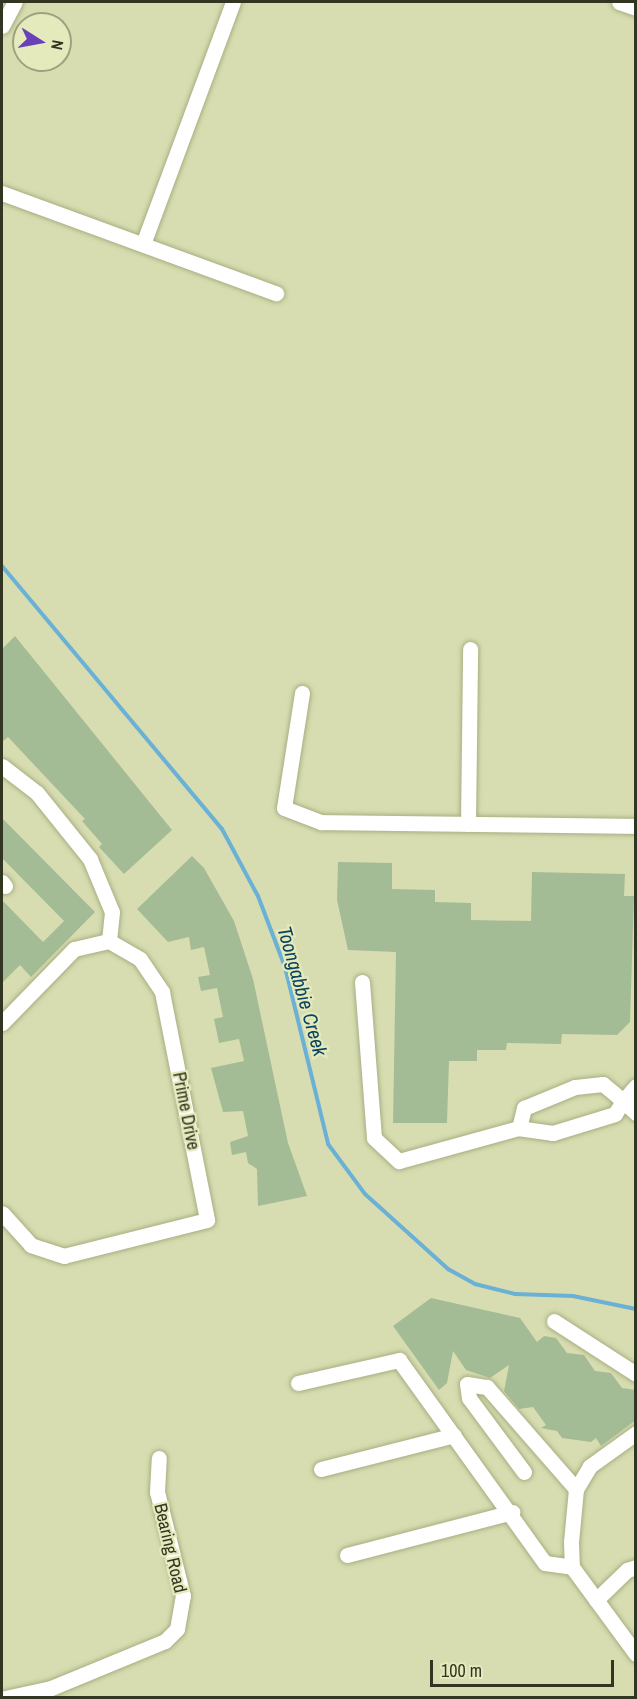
<!DOCTYPE html>
<style>
body{margin:0}
#map{position:relative;width:637px;height:1699px;overflow:hidden;background:#d7ddb0;font-family:"Archivo Narrow",sans-serif}
div>[style]{position:absolute}
[style*='--x']{left:calc(var(--x)*1px);top:calc(var(--y)*1px);width:calc(var(--w)*1px);rotate:calc(var(--a)*1deg)}
.stream>*{height:4px;margin:-2px;padding:0 2px;transform-origin:2px;border-radius:2px;background:#6bb0d5}
.building>*{inset:0;background:#a4bc95}
.roads{filter:drop-shadow(0 0 2px #a9ae82) drop-shadow(0 0 2px #a9ae82)}
.minor>*{height:15px;margin:-7.5px;padding:0 7.5px;transform-origin:7.5px;border-radius:7.5px;background:#fff}
span{translate:-50% -50%;white-space:nowrap;text-align:center;line-height:1.15;-webkit-text-stroke:4.5px #e4eabc;paint-order:stroke}
.street-label{font-size:18px;color:#333523}
.water-label{font-size:20px;color:#0a445e;font-style:italic}
.frame{position:absolute;inset:0;border:3px solid #333523;pointer-events:none}
.north{position:absolute;left:12px;top:12px;width:60px;height:60px;box-sizing:border-box;background:#e4eabc;border:2px solid #9da27f;border-radius:50%;rotate:101deg;font-size:16px;font-weight:700;line-height:24px;text-align:center;color:#333523}
.north::after{content:'';display:block;margin:auto;width:21px;height:27px;background:#6841ba;clip-path:polygon(50% 0,100% 100%,50% 72%,0 100%)}
.scale{position:absolute;left:430px;top:1660px;width:184px;height:27px;box-sizing:border-box;border:3px solid #333523;border-top:0;padding-left:8px;font-size:18px;line-height:21px;white-space:nowrap;color:#333523;-webkit-text-stroke:4px #e4eabc;paint-order:stroke}
</style>
<div id="map">
<div class="stream">
<i style="--x:2;--y:566;--w:343;--a:50.1"></i>
<i style="--x:222;--y:829;--w:76;--a:61.8"></i>
<i style="--x:258;--y:896;--w:76;--a:69.2"></i>
<i style="--x:285;--y:967;--w:182;--a:76.3"></i>
<i style="--x:328;--y:1144;--w:62;--a:53.5"></i>
<i style="--x:365;--y:1194;--w:112;--a:42.1"></i>
<i style="--x:448;--y:1269;--w:31;--a:29"></i>
<i style="--x:475;--y:1284;--w:41;--a:14"></i>
<i style="--x:515;--y:1294;--w:58;--a:2"></i>
<i style="--x:573;--y:1296;--w:64;--a:11.7"></i>
</div>
<div class="building">
<i style="clip-path:polygon(15px 636px,172px 830px,124px 874px,99px 847px,102px 844px,82px 821px,85px 819px,8px 737px,2px 742px,2px 649px)"></i>
<i style="clip-path:polygon(2px 818px,95px 912px,31px 977px,20px 965px,2px 983px,2px 900px,43px 942px,64px 921px,2px 858px)"></i>
<i style="clip-path:polygon(192px 856px,204px 868px,234px 921px,253px 979px,288px 1143px,307px 1196px,258px 1206px,257px 1169px,248px 1163px,246px 1152px,232px 1155px,230px 1142px,248px 1136px,243px 1111px,223px 1112px,211px 1068px,244px 1061px,239px 1039px,219px 1043px,214px 1019px,223px 1017px,217px 988px,201px 991px,198px 977px,210px 975px,204px 947px,191px 950px,189px 937px,168px 942px,137px 909px)"></i>
<i style="clip-path:polygon(338px 862px,392px 863px,392px 889px,435px 890px,435px 902px,471px 903px,471px 920px,531px 921px,532px 872px,625px 874px,624px 896px,634px 896px,630px 1022px,617px 1035px,562px 1034px,561px 1044px,507px 1043px,506px 1050px,477px 1050px,477px 1061px,449px 1061px,447px 1123px,393px 1123px,396px 952px,348px 950px,337px 900px)"></i>
<i style="clip-path:polygon(431px 1298px,520px 1318px,537px 1342px,544px 1336px,556px 1338px,567px 1353px,584px 1355px,595px 1371px,611px 1373px,622px 1388px,636px 1390px,636px 1420px,601px 1446px,596px 1438px,591px 1442px,562px 1438px,557px 1431px,541px 1428px,546px 1425px,533px 1407px,519px 1409px,504px 1391px,509px 1365px,490px 1378px,466px 1370px,453px 1351px,447px 1383px,439px 1390px,393px 1326px)"></i>
</div>
<div class="roads">
<div class="minor">
<i style="--x:619;--y:2;--w:18;--a:19"></i>
<i style="--x:2;--y:26;--w:27;--a:-62"></i>
<i style="--x:2;--y:193;--w:292;--a:20.1"></i>
<i style="--x:143;--y:244;--w:258;--a:-69.6"></i>
<i style="--x:302;--y:693;--w:116;--a:98.9"></i>
<i style="--x:284;--y:808;--w:40;--a:21"></i>
<i style="--x:321;--y:822;--w:315;--a:0.7"></i>
<i style="--x:2;--y:766;--w:44;--a:37.6"></i>
<i style="--x:37;--y:793;--w:85;--a:51.2"></i>
<i style="--x:90;--y:859;--w:57;--a:67.5"></i>
<i style="--x:112;--y:912;--w:29;--a:96"></i>
<i style="--x:468;--y:824;--w:175;--a:-89.3"></i>
<i style="--x:2;--y:882;--w:5;--a:53"></i>
<i style="--x:362;--y:982;--w:156;--a:85.6"></i>
<i style="--x:374;--y:1138;--w:34;--a:43"></i>
<i style="--x:399;--y:1161;--w:124;--a:-15.4"></i>
<i style="--x:2;--y:1023;--w:103;--a:-45.8"></i>
<i style="--x:74;--y:949;--w:36;--a:-13"></i>
<i style="--x:109;--y:941;--w:36;--a:30"></i>
<i style="--x:140;--y:959;--w:40;--a:56"></i>
<i style="--x:162;--y:992;--w:232;--a:78.8"></i>
<i style="--x:207;--y:1220;--w:147;--a:165.9"></i>
<i style="--x:64;--y:1256;--w:35;--a:-162"></i>
<i style="--x:31;--y:1245;--w:43;--a:-132.2"></i>
<i style="--x:603;--y:1084;--w:26;--a:40"></i>
<i style="--x:623;--y:1101;--w:15;--a:122"></i>
<i style="--x:615;--y:1114;--w:65;--a:163"></i>
<i style="--x:553;--y:1133;--w:34;--a:-172"></i>
<i style="--x:519;--y:1128;--w:21;--a:-76"></i>
<i style="--x:524;--y:1108;--w:55;--a:-22.4"></i>
<i style="--x:575;--y:1087;--w:28;--a:-6"></i>
<i style="--x:636;--y:1086;--w:20;--a:131"></i>
<i style="--x:623;--y:1101;--w:18;--a:43"></i>
<i style="--x:554;--y:1321;--w:98;--a:32.9"></i>
<i style="--x:298;--y:1383;--w:104;--a:-12.8"></i>
<i style="--x:399;--y:1360;--w:250;--a:54.3"></i>
<i style="--x:545;--y:1563;--w:27;--a:8"></i>
<i style="--x:636;--y:1433;--w:57;--a:144.3"></i>
<i style="--x:590;--y:1466;--w:27;--a:121"></i>
<i style="--x:576;--y:1489;--w:53;--a:95.4"></i>
<i style="--x:571;--y:1542;--w:25;--a:88"></i>
<i style="--x:572;--y:1567;--w:108;--a:53.7"></i>
<i style="--x:321;--y:1469;--w:137;--a:-14.3"></i>
<i style="--x:524;--y:1472;--w:92;--a:-126.6"></i>
<i style="--x:469;--y:1398;--w:14;--a:-98"></i>
<i style="--x:467;--y:1384;--w:20;--a:9"></i>
<i style="--x:487;--y:1387;--w:135;--a:48.9"></i>
<i style="--x:347;--y:1555;--w:171;--a:-14.6"></i>
<i style="--x:596;--y:1600;--w:43;--a:-44.1"></i>
<i style="--x:627;--y:1570;--w:9;--a:-18"></i>
<i style="--x:5;--y:1698;--w:47;--a:-12.3"></i>
<i style="--x:51;--y:1688;--w:123;--a:-22.4"></i>
<i style="--x:165;--y:1641;--w:17;--a:-45"></i>
<i style="--x:177;--y:1629;--w:34;--a:-80"></i>
<i style="--x:183;--y:1596;--w:107;--a:-104"></i>
<i style="--x:157;--y:1492;--w:34;--a:-87"></i>
</div>
</div>
<div class="street-label">
<span style="left:186px;top:1111px;rotate:79deg">Prime Drive</span>
<span style="left:170px;top:1548px;rotate:77deg">Bearing Road</span>
</div>
<div class="water-label">
<span style="left:303px;top:991px;rotate:74deg">Toongabbie Creek</span>
</div>
<div class="frame"></div>
<div class="north">N</div>
<div class="scale">100 m</div>
</div>
